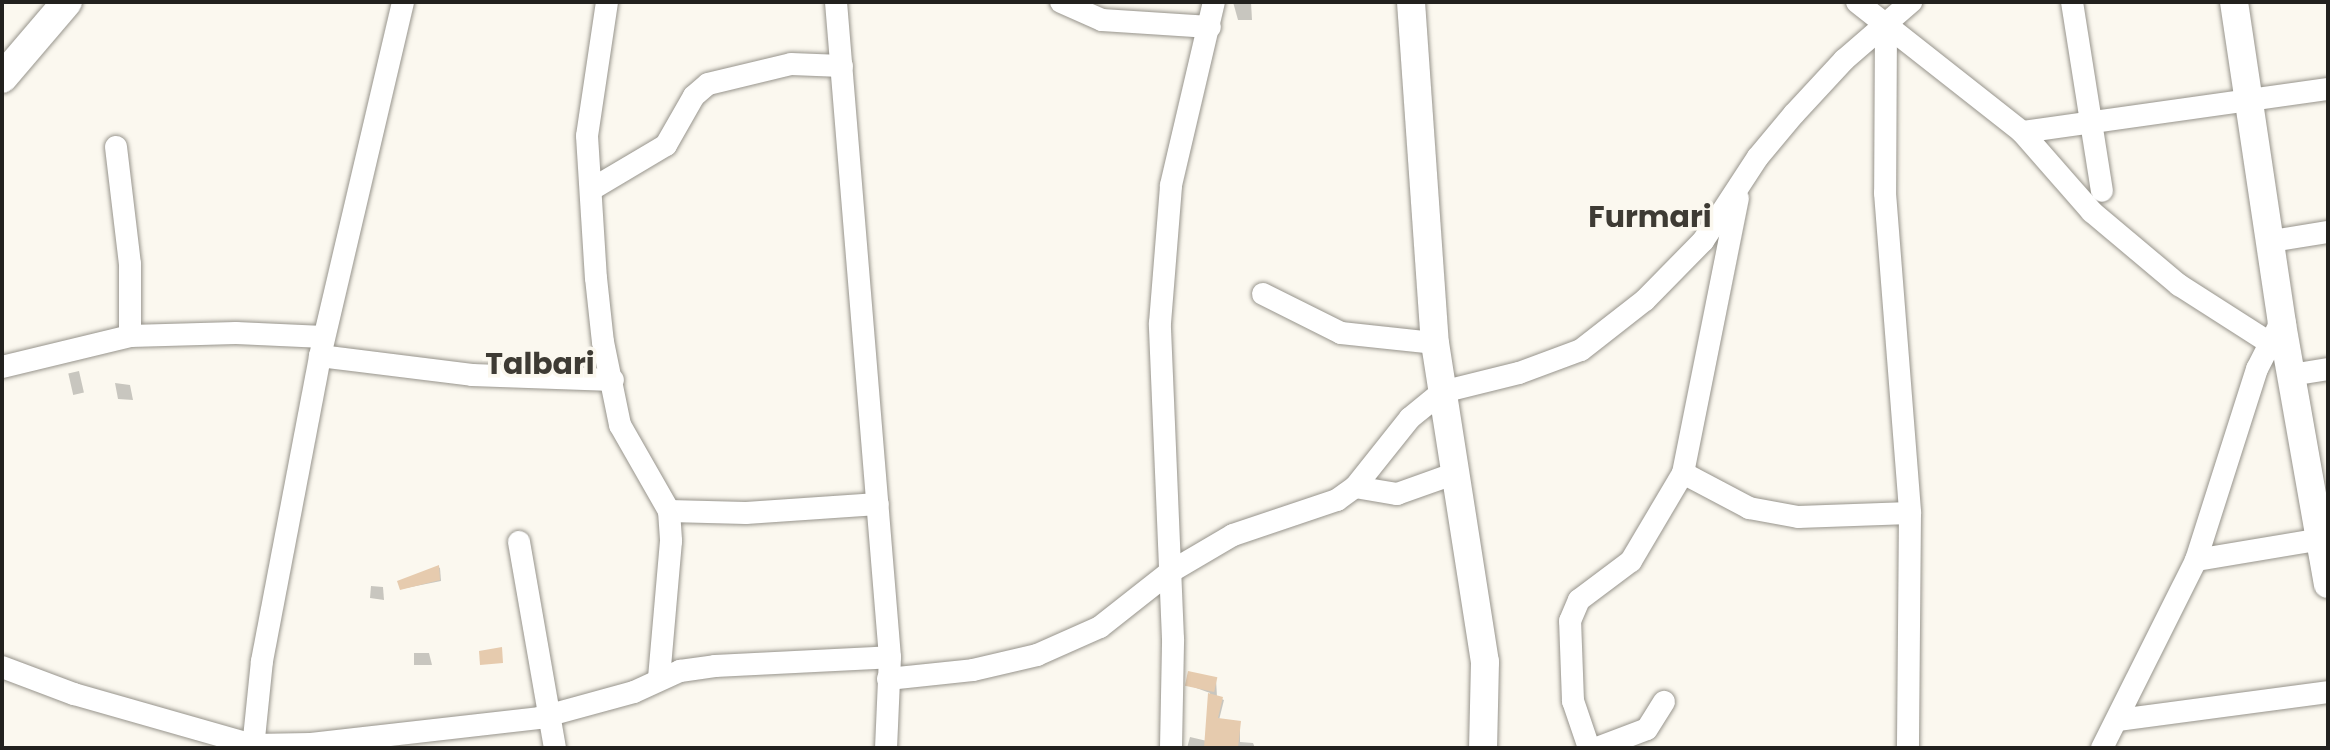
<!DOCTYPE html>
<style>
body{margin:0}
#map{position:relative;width:2330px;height:750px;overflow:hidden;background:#fbf8ef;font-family:Poppins,sans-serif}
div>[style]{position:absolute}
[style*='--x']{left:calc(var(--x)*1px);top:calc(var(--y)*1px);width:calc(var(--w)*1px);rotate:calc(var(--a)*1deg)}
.shadow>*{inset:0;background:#0003;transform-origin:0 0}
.building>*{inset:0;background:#e6cbae;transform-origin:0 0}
.roads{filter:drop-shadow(0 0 2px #97948c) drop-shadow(0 0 2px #97948c)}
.minor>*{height:22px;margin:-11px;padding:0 11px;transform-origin:11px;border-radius:11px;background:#fff}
.tertiary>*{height:28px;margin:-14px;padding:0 14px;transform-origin:14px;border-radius:14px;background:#fff}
.secondary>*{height:30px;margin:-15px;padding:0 15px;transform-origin:15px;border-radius:15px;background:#fff}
span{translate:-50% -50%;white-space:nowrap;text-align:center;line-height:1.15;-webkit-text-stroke:7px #fbf8ef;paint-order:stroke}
.neighbourhood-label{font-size:30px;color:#3e3b34;font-weight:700}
.frame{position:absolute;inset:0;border:4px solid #22211e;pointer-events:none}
</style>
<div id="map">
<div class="shadow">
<i style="clip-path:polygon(1233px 2px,1251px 2px,1252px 20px,1238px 20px)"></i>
<i style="left:79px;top:371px;width:22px;height:11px;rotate:77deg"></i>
<i style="clip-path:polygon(115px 383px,130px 385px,133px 400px,118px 399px)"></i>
<i style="clip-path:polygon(440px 568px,441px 581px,401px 589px,438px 567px)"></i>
<i style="clip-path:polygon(371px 586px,383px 587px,384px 600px,370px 598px)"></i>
<i style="clip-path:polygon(414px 653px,429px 653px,432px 665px,414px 665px)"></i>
<i style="clip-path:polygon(1216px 679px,1217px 697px,1224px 700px,1219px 720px,1240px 723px,1240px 742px,1253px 743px,1255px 748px,1187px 748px,1190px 737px,1207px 741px,1210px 693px,1188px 685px)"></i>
</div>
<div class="building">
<i style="clip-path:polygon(439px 565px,440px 580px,400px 590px,397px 581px)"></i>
<i style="clip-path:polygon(502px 647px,503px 663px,480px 665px,479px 651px)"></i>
<i style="left:1188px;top:671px;width:30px;height:15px;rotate:12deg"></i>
<i style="clip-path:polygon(1208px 693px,1223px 697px,1218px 718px,1241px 721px,1238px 748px,1204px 748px)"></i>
</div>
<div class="roads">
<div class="minor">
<i style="--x:607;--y:2;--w:135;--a:98.5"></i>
<i style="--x:587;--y:136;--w:142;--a:86.4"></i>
<i style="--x:596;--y:278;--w:64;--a:83.8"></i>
<i style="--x:603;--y:342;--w:85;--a:78.4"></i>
<i style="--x:620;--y:425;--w:99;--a:60.3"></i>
<i style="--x:669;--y:511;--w:30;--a:86"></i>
<i style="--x:671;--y:541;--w:139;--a:95"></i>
<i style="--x:836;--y:2;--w:657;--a:85.29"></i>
<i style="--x:890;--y:657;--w:91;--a:92.5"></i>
<i style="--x:1061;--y:2;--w:45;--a:23.7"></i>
<i style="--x:1102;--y:20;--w:108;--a:3.7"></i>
<i style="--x:1857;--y:2;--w:210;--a:38.2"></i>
<i style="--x:2022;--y:132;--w:106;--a:48.8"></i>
<i style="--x:2092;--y:212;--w:114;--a:40"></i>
<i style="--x:2179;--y:285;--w:106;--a:32.6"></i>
<i style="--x:2072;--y:2;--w:191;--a:81"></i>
<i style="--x:1886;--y:24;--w:169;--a:90.3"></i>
<i style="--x:1885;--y:193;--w:321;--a:85.5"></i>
<i style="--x:1910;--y:513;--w:235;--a:90.5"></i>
<i style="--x:2022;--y:132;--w:309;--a:-8"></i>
<i style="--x:116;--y:147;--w:118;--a:83.2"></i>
<i style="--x:130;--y:264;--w:72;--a:90"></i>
<i style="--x:592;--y:189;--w:86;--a:-30.7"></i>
<i style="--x:666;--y:145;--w:56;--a:-60.3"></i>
<i style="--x:694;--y:96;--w:18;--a:-41"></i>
<i style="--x:708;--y:84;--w:85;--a:-13.5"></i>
<i style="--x:791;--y:64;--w:51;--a:2.2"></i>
<i style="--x:2272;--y:241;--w:57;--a:-9.1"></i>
<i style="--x:1263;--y:294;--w:87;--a:26.6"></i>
<i style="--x:1341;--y:333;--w:95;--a:6.1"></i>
<i style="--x:320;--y:356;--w:153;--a:7.1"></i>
<i style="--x:472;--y:375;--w:141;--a:2"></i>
<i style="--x:2;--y:367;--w:132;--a:-13.6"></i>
<i style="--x:130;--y:336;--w:106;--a:-1.6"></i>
<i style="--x:236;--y:333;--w:88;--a:2.6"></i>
<i style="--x:2291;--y:375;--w:37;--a:-9"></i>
<i style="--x:1683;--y:473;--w:75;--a:27.9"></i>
<i style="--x:1749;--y:508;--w:50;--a:10.4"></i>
<i style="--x:1798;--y:517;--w:112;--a:-2"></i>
<i style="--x:1355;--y:487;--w:43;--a:9.5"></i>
<i style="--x:1397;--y:494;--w:63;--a:-19.6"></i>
<i style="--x:669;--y:511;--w:77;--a:1.5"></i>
<i style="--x:746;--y:513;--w:132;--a:-3.9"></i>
<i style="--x:519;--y:542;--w:209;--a:80.1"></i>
<i style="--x:2196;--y:560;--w:134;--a:-9.5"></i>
<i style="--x:2;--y:667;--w:77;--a:20.6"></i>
<i style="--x:74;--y:694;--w:186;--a:15.9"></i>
<i style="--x:253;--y:745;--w:58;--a:-1"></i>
<i style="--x:311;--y:744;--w:229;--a:-6.5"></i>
<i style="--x:539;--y:718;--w:98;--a:-15.3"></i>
<i style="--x:634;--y:692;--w:51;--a:-24.5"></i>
<i style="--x:680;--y:671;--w:35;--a:-8"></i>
<i style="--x:715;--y:666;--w:175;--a:-2.9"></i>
<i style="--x:888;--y:679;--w:85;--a:-6"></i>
<i style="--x:973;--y:670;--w:66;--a:-13.2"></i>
<i style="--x:1037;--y:655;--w:69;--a:-24"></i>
<i style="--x:1100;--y:627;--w:89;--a:-38.2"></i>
<i style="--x:1170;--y:572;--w:73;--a:-30.4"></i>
<i style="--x:1233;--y:535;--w:110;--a:-18.6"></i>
<i style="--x:1337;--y:500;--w:22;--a:-36"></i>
<i style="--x:1355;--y:487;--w:88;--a:-51.4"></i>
<i style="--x:1410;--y:418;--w:41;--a:-39.1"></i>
<i style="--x:1442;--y:392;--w:79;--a:-13.9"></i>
<i style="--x:1519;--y:373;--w:66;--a:-20.4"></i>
<i style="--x:1581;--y:350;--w:81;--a:-38"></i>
<i style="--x:1645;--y:300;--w:83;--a:-45.5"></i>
<i style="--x:1703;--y:241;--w:100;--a:-56.8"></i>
<i style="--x:1758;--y:157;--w:56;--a:-50.1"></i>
<i style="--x:1794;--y:114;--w:74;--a:-47.2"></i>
<i style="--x:1844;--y:60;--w:89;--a:-40.9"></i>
<i style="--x:2119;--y:720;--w:211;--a:-7.6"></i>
<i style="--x:253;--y:748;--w:87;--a:-84.1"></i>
<i style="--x:262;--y:661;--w:310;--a:-79.2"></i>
<i style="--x:320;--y:356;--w:364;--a:-76.8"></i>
<i style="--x:1171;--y:748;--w:109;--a:-88.9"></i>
<i style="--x:1173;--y:639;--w:316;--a:-92.4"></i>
<i style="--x:1160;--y:323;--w:138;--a:-85.4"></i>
<i style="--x:1171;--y:185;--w:188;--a:-76.8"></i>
<i style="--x:1589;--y:748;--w:50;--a:-108.8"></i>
<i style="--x:1573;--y:701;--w:80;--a:-92.1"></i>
<i style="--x:1570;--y:621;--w:23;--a:-67"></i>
<i style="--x:1579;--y:600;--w:65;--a:-36.9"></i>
<i style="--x:1631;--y:561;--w:102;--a:-59.4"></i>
<i style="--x:1683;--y:473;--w:280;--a:-78.7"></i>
<i style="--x:1597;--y:748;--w:53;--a:-20.8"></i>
<i style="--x:1647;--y:729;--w:32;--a:-58"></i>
<i style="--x:2102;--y:748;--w:210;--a:-63.4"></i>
<i style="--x:2196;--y:560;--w:201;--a:-72.3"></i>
<i style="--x:2257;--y:369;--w:44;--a:-62.9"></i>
</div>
<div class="tertiary">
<i style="--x:1411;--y:2;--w:342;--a:86"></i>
<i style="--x:1435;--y:343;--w:323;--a:81.1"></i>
<i style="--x:1485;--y:662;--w:86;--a:91.3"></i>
<i style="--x:2234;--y:2;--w:326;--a:81.5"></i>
<i style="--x:2282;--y:324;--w:264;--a:80"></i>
</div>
<div class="secondary">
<i style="--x:2;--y:78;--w:100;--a:-49.5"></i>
</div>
</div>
<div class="neighbourhood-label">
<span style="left:1650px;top:217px">Furmari</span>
<span style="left:540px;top:364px">Talbari</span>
</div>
<div class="frame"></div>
</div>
